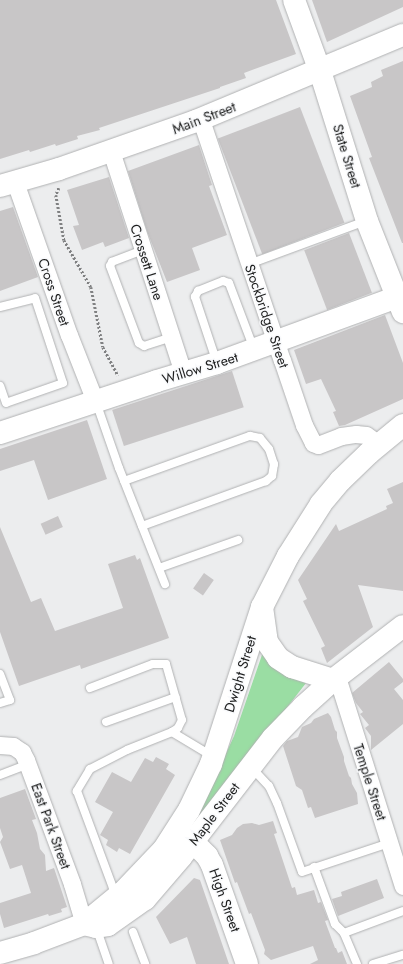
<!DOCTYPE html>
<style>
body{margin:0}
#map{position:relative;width:403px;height:964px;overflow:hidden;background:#ecedee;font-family:Jost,sans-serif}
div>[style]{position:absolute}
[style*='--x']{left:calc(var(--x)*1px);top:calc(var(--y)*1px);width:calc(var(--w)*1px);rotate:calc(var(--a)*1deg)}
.green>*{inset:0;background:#9adda3}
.building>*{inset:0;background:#c8c6c7;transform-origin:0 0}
.path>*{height:2.5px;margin-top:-1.25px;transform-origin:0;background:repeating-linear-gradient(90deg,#808182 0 2px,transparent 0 4px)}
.roads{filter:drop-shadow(0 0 1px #b0b1b2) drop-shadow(0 0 1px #b0b1b2)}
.lane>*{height:8px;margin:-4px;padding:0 4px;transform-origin:4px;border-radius:4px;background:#fff}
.street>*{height:17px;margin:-8.5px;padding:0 8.5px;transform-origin:8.5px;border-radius:8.5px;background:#fff}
.secondary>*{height:22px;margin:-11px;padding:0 11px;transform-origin:11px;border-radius:11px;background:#fff}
.primary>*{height:22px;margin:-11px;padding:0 11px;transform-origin:11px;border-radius:11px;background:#fff}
span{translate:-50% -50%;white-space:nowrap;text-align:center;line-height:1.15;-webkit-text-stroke:3px #f9fafc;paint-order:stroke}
.street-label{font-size:14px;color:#1d1e1e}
</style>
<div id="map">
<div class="green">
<i style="clip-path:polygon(263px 652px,304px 679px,306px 683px,198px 822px,199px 812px,234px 736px)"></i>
</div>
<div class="building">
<i style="clip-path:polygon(0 0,276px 0,296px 54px,244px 73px,246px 78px,220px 87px,220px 88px,99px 128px,100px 130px,77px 136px,78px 139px,56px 146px,55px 144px,30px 152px,29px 150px,0 159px)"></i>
<i style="clip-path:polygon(312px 0,403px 0,403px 7px,327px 42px)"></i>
<i style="clip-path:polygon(403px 61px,403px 243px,402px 243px,369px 158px,372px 157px,350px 96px,372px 87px,371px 82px,383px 76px,381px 70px)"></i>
<i style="left:300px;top:107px;width:124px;height:88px;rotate:69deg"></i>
<i style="clip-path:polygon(199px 145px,212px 185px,209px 186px,227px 235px,192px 248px,200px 270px,167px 282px,147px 231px,128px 171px)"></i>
<i style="clip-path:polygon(109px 177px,129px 238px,105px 247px,103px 242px,82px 250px,73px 226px,79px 225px,67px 190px)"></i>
<i style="clip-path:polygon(13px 207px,38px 277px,0 291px,0 211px)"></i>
<i style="left:349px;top:233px;width:64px;height:48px;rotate:69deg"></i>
<i style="clip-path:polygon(385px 315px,403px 363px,403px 399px,345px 425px,339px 426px,333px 412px,336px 411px,321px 379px,306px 384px,294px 350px)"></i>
<i style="left:232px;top:371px;width:38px;height:126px;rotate:72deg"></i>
<i style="clip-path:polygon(87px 420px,107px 479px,48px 500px,34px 460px,0 471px,0 449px)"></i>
<i style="clip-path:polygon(403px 482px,403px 591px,358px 585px,373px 627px,327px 663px,321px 648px,325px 646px,303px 601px,307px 599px,298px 580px,336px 524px,339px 531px,387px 509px,386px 506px,393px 503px,387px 489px)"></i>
<i style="left:58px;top:516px;width:12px;height:19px;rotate:66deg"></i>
<i style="clip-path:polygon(0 527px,31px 602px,41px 598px,55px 631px,123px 608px,108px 564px,135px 555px,137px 560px,140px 558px,169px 638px,81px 669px,80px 665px,19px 686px,0 632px)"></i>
<i style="left:204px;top:573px;width:12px;height:19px;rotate:35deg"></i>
<i style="clip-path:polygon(389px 662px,403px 679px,403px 682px,394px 689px,403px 700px,403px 724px,371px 750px,371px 736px,365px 728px,369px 725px,360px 714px,363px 712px,356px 703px,352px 693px)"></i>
<i style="clip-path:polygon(328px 713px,331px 717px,335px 730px,337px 732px,337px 738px,344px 757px,344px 761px,349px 776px,351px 778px,352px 784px,357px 793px,358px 804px,315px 818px,311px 807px,308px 808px,302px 790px,296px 786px,283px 746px,287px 741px,298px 737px,302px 727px,311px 723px,314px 719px)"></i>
<i style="clip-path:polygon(156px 757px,169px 764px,166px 769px,175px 775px,130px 854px,119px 848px,117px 852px,106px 845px,108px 840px,100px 835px,113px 812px,95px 802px,112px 772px,131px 782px,145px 758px,153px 762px)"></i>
<i style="clip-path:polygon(25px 789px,36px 819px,32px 820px,37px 833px,40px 849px,45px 855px,46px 871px,54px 868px,67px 907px,61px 909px,62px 912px,49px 916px,48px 914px,4px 928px,0 914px,0 903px,31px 893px,22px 865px,10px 869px,0 842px,3px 837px,0 828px,0 798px)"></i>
<i style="clip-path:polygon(273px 821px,277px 833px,274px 834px,292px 888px,295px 887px,297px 895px,314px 890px,318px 903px,321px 902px,328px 920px,325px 921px,335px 948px,336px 948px,338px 953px,342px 951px,347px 964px,310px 964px,318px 960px,313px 946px,271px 960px,264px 954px,265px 950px,251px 913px,249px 914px,237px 882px,235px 883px,220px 840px,232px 835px,237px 828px,243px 824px,252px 823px,259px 825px)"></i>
<i style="clip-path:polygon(194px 878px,200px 880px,229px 964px,196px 964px,187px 937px,170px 944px,156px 917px)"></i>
<i style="clip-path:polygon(377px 879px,384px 898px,338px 916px,332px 899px,342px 896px,341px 892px)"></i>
</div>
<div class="path">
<i style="--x:59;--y:188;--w:8;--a:113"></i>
<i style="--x:56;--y:195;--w:46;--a:79.9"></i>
<i style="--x:64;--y:240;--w:54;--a:60.1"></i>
<i style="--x:91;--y:287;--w:61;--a:78.7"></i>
<i style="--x:103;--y:347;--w:32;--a:62"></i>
</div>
<div class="roads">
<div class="lane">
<i style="--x:143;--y:250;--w:33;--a:159"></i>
<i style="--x:112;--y:262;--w:4;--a:117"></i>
<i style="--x:110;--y:266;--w:82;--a:69.4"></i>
<i style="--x:139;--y:343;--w:6;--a:31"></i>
<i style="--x:144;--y:346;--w:28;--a:-18"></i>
<i style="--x:249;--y:264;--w:125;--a:-20.2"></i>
<i style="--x:0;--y:307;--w:36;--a:-14"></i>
<i style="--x:35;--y:298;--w:89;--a:71.8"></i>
<i style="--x:63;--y:383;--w:60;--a:160.7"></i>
<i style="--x:6;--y:403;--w:18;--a:-109"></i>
<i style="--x:217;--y:363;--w:70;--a:-108.4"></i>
<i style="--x:195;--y:297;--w:7;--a:-63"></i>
<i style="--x:198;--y:291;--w:27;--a:-22"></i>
<i style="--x:223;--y:281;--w:6;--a:18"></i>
<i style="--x:229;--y:283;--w:71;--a:69.3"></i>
<i style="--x:96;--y:402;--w:70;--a:70.8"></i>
<i style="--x:119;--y:468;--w:125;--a:68.4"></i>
<i style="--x:124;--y:481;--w:134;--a:-19.7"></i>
<i style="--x:250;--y:436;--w:10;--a:11"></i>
<i style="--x:260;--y:438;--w:14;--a:51"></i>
<i style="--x:269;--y:449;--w:16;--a:72"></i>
<i style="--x:274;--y:464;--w:12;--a:99"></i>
<i style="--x:272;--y:476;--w:8;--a:140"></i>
<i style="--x:266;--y:481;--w:132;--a:160.1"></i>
<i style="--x:159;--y:568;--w:84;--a:-19.5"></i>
<i style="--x:0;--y:674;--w:28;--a:69"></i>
<i style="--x:10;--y:700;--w:10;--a:163"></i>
<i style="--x:90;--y:688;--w:67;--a:-20.9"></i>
<i style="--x:153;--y:664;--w:13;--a:0"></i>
<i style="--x:166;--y:664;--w:58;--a:74.1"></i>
<i style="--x:182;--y:720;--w:9;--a:117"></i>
<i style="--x:178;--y:728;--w:7;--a:146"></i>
<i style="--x:172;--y:732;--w:48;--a:158.2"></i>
<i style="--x:127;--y:750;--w:42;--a:152.8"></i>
<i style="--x:90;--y:769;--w:26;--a:121"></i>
<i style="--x:77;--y:791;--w:103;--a:69.6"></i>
<i style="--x:113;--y:888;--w:9;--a:49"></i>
<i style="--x:106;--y:722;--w:74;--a:-19.7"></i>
<i style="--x:172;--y:732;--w:47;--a:31"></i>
<i style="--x:251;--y:767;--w:26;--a:47"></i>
<i style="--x:269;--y:786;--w:19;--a:65"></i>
<i style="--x:277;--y:803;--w:73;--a:70.1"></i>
<i style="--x:302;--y:872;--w:92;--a:-18.4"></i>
<i style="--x:0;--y:775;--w:30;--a:-21"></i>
<i style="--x:314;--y:867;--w:61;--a:69.8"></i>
<i style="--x:335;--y:924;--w:13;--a:45"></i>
<i style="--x:96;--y:927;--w:39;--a:71"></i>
<i style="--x:133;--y:932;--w:34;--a:69"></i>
<i style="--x:357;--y:964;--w:34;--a:-113"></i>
<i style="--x:344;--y:933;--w:63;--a:-20.4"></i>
<i style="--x:373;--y:964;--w:31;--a:-17"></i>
</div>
<div class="street">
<i style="--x:201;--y:120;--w:253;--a:71.4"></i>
<i style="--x:282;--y:360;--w:69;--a:71.3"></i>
<i style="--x:304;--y:425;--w:20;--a:63"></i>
<i style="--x:313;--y:443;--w:5;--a:22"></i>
<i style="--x:318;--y:445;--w:25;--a:-21"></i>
<i style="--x:341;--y:436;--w:15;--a:-8"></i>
<i style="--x:356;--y:434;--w:10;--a:6"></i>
<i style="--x:366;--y:435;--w:16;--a:35"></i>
<i style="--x:111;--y:151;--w:233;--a:72"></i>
<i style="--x:15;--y:182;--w:162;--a:70.6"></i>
<i style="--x:69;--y:335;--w:71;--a:68.5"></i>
<i style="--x:337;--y:677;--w:219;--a:72.5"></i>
<i style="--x:0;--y:745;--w:13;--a:4"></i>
<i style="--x:13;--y:746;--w:11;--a:34"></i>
<i style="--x:22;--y:752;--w:9;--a:63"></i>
<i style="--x:26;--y:760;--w:132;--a:69.6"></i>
<i style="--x:72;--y:884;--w:42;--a:73.3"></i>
</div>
<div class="secondary">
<i style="--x:0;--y:433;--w:165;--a:-18.3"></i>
<i style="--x:157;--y:381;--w:63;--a:-16.7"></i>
<i style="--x:217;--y:363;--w:192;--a:-20.1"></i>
<i style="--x:193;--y:842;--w:20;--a:45"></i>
<i style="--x:207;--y:856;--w:10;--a:61"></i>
<i style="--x:212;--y:865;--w:105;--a:70.5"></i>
<i style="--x:84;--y:924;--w:12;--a:14"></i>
<i style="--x:96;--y:927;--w:12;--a:-9"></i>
<i style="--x:108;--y:925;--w:45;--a:-35.1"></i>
<i style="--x:145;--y:899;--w:55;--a:-49.4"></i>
<i style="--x:181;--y:857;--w:150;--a:-52.3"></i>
<i style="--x:273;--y:738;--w:43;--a:-45.9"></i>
<i style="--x:303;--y:707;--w:40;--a:-42"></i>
<i style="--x:0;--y:953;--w:35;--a:-16"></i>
<i style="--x:34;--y:943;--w:53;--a:-20.8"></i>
<i style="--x:84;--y:924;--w:50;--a:-39.4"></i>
<i style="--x:123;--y:892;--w:59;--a:-46.4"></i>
<i style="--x:164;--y:849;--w:46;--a:-57.3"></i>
<i style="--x:189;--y:810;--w:51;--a:-64.4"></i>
<i style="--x:211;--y:764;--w:165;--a:-72"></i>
</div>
<div class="primary">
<i style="--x:294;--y:0;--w:76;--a:69.9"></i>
<i style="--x:320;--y:71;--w:157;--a:72.6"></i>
<i style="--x:367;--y:221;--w:98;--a:68.4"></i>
<i style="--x:0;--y:186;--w:61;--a:-16.1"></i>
<i style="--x:59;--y:169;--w:145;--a:-19.3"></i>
<i style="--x:196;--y:121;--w:224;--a:-22.6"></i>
<i style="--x:403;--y:425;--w:44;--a:140.5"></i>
<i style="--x:369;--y:453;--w:40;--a:136"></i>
<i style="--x:340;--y:481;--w:30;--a:130"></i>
<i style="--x:321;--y:504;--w:62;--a:122.4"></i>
<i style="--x:288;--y:556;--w:57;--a:117"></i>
<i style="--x:262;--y:607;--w:35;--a:82"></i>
<i style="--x:267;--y:642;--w:19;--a:55"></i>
<i style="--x:278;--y:658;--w:17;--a:33"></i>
<i style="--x:292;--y:667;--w:43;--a:17.6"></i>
<i style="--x:333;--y:680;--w:88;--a:-37.6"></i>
</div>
</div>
<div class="street-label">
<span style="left:204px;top:118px;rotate:-21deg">Main Street</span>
<span style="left:347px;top:156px;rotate:73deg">State Street</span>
<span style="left:147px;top:262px;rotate:72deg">Crossett Lane</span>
<span style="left:54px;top:292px;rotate:71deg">Cross Street</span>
<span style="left:267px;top:316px;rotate:71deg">Stockbridge Street</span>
<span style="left:200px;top:368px;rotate:-17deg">Willow Street</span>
<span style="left:240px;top:674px;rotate:-73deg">Dwight Street</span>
<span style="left:370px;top:782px;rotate:72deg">Temple Street</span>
<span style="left:214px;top:814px;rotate:-53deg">Maple Street</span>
<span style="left:51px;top:826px;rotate:70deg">East Park Street</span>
<span style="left:225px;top:900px;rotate:70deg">High Street</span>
</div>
</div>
